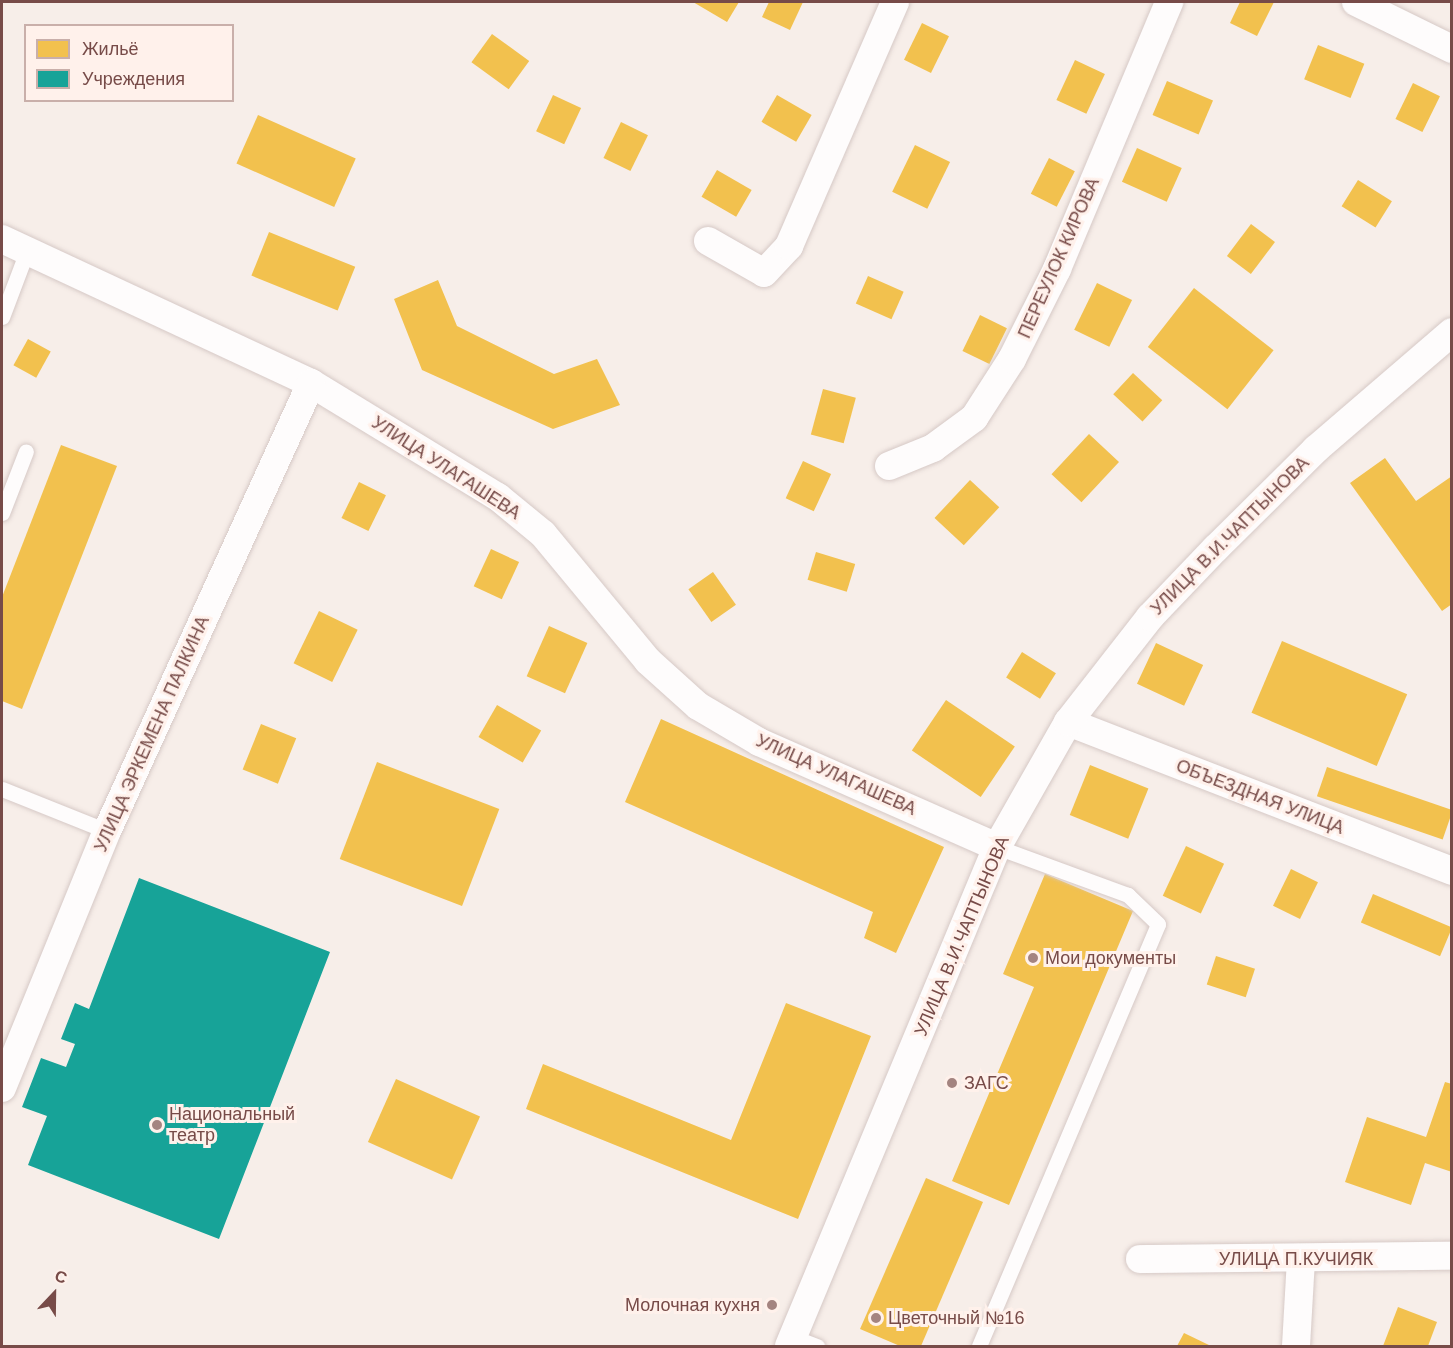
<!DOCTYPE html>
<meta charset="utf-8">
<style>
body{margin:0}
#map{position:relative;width:1453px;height:1348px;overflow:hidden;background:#f7eee9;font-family:Helvetica,sans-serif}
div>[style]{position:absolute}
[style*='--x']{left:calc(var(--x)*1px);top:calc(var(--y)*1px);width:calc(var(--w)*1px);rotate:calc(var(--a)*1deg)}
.homes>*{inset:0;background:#f2c14e;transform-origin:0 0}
.public>*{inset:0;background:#17a398}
.roads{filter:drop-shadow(0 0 2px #d6c9c6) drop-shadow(0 0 2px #d6c9c6)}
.service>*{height:15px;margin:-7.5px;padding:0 7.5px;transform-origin:7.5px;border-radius:7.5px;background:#fefcfc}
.minor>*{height:28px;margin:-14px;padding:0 14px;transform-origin:14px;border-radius:14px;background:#fefcfc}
.dots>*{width:16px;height:16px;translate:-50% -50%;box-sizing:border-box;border:3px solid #fff1eb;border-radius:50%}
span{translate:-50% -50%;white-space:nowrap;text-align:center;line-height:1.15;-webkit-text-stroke:6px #fff1eb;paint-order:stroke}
.street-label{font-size:18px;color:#774b48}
.poi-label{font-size:18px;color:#774b48}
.left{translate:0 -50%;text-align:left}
.right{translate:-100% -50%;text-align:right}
.frame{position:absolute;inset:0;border:3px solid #774b48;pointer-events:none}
.legend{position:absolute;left:24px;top:24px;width:210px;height:78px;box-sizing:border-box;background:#fff1eb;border:2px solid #c9afaa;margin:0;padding:8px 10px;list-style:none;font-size:18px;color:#774b48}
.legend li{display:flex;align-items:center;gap:12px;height:30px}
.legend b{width:30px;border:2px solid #c9afaa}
.north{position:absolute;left:24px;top:1264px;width:60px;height:60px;-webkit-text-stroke:4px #fff1eb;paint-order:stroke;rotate:22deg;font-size:16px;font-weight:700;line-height:24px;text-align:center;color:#774b48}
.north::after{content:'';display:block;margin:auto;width:21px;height:27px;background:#774b48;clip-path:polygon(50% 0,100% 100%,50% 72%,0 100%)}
</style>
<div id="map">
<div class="homes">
<i style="clip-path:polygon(693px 2px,739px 2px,727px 22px)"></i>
<i style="clip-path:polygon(769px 2px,803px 2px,790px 30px,762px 17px)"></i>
<i style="clip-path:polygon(1240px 2px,1274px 2px,1257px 36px,1230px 23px)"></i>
<i style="left:922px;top:23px;width:30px;height:41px;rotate:26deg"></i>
<i style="left:492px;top:34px;width:46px;height:35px;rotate:36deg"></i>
<i style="left:1318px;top:45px;width:50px;height:37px;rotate:22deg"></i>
<i style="left:1075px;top:60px;width:33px;height:44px;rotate:25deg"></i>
<i style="left:1167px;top:81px;width:50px;height:37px;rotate:23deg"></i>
<i style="left:1413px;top:83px;width:30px;height:40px;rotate:26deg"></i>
<i style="left:553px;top:95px;width:31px;height:40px;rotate:25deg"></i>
<i style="left:777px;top:95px;width:40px;height:31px;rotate:30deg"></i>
<i style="left:258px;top:115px;width:107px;height:53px;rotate:24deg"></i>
<i style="left:621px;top:122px;width:30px;height:40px;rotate:26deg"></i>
<i style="left:915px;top:145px;width:39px;height:52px;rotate:26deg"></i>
<i style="left:1137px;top:148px;width:49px;height:37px;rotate:24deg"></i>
<i style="left:1049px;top:158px;width:29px;height:40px;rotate:27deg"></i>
<i style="left:717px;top:170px;width:40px;height:31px;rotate:30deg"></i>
<i style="left:1358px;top:180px;width:40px;height:31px;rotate:32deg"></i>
<i style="left:1251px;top:224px;width:30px;height:40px;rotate:37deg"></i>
<i style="left:269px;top:232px;width:93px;height:47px;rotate:22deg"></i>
<i style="left:868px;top:276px;width:39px;height:30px;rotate:24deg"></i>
<i style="clip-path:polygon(438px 280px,457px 326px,554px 374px,597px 359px,620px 405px,553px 429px,422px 370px,394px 299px)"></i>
<i style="left:1097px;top:283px;width:39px;height:52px;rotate:26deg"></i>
<i style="left:1194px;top:288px;width:101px;height:75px;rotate:38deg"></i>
<i style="left:980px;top:315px;width:30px;height:40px;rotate:26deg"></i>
<i style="left:28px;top:339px;width:26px;height:30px;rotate:29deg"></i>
<i style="left:1133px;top:373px;width:40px;height:29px;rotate:43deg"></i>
<i style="left:823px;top:389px;width:34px;height:47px;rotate:15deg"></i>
<i style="left:1089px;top:434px;width:41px;height:55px;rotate:43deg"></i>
<i style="clip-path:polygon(61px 445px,117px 466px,22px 709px,2px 701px,2px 597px)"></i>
<i style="clip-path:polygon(1385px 458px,1416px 501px,1452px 476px,1452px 604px,1442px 611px,1350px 483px)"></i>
<i style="left:803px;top:461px;width:31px;height:41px;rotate:25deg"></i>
<i style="left:970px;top:480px;width:40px;height:52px;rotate:43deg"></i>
<i style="left:359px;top:482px;width:30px;height:40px;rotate:26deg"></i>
<i style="left:491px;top:549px;width:31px;height:41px;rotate:25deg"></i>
<i style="left:816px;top:552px;width:41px;height:29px;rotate:17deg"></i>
<i style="left:713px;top:572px;width:40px;height:30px;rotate:55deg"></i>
<i style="left:319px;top:611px;width:43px;height:58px;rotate:26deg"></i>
<i style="left:549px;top:626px;width:42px;height:55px;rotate:24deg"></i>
<i style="left:1282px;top:641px;width:136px;height:78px;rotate:23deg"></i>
<i style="left:1156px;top:643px;width:52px;height:45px;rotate:25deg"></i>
<i style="left:1022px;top:652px;width:40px;height:30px;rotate:32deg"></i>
<i style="left:946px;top:700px;width:83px;height:61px;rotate:34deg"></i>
<i style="left:497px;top:705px;width:51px;height:37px;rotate:30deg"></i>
<i style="clip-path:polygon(661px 719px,944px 847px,896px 953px,864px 938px,873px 912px,625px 802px)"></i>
<i style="left:261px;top:724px;width:38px;height:49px;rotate:22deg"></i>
<i style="left:377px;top:762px;width:131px;height:104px;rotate:21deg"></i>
<i style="left:1090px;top:765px;width:63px;height:54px;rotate:22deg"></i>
<i style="left:1327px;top:767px;width:133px;height:31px;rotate:19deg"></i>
<i style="left:1186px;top:846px;width:42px;height:55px;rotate:25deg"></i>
<i style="left:1291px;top:869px;width:30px;height:41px;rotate:26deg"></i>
<i style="clip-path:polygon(1045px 874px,1133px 911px,1009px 1205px,952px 1181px,1034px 987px,1003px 974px)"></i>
<i style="left:1373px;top:894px;width:86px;height:31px;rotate:23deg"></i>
<i style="left:1216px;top:956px;width:41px;height:30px;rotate:18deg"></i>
<i style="clip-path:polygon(786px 1003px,871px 1036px,798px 1219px,526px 1109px,543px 1064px,731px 1140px)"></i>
<i style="left:396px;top:1079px;width:92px;height:69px;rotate:24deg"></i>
<i style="clip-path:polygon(1445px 1082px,1452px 1084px,1452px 1172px,1425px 1163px,1411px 1205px,1345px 1182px,1367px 1117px,1426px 1137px)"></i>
<i style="clip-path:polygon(926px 1178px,983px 1202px,921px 1346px,900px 1346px,860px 1329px)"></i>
<i style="clip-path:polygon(1398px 1307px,1437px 1322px,1428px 1346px,1383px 1346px)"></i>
<i style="clip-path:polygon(1184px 1333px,1211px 1346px,1177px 1346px)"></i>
</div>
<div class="public">
<i style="clip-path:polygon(139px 878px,330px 952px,219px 1239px,28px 1165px,47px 1116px,22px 1107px,41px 1058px,66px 1067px,75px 1044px,61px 1039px,75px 1003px,89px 1009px)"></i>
</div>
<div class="roads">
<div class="service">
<i style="--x:2;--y:317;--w:71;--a:-69.3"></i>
<i style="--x:2;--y:513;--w:66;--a:-68.8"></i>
<i style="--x:2;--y:789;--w:113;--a:21.8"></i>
<i style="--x:793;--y:1337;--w:26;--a:21"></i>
<i style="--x:979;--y:1346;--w:458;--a:-67"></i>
<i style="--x:1158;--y:924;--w:42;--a:-136"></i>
<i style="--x:1128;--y:895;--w:140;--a:-159.9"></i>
</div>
<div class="minor">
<i style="--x:1356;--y:2;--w:107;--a:26.1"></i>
<i style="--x:2;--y:239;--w:341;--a:25"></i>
<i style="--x:311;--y:383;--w:219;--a:31.4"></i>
<i style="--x:498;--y:497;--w:58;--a:39.4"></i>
<i style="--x:543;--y:534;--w:165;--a:50.4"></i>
<i style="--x:648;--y:661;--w:67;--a:42"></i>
<i style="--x:698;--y:706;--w:71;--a:30.5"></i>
<i style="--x:759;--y:742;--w:260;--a:23.8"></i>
<i style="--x:708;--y:241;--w:64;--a:29.7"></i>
<i style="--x:764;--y:273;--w:37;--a:-47"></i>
<i style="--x:789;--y:246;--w:266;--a:-66.5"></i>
<i style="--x:889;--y:466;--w:48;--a:-22.2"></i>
<i style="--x:933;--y:448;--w:51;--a:-36.2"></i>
<i style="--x:974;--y:418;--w:70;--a:-57.2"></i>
<i style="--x:1012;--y:359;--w:101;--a:-63.4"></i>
<i style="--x:1057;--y:269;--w:290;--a:-67.2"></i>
<i style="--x:1068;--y:722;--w:412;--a:21.2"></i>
<i style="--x:2;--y:1088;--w:278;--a:-67.8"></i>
<i style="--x:107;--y:831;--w:492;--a:-65.5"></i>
<i style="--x:1140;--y:1259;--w:312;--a:-0.6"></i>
<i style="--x:789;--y:1346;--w:541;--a:-67.37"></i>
<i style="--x:997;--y:847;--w:144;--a:-60.4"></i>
<i style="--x:1068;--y:722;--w:133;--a:-52"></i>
<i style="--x:1150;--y:617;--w:95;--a:-46.3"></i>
<i style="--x:1216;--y:548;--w:141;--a:-44.7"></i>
<i style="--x:1316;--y:449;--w:179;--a:-40.7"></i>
<i style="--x:1296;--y:1346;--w:88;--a:-86.7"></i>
</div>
</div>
<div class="dots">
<i style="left:1033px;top:958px;background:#a48480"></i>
<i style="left:952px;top:1083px;background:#a48480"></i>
<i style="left:157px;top:1125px;background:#a48480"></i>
<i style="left:772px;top:1305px;background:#a48480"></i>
<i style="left:876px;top:1318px;background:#a48480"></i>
</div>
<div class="street-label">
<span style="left:1059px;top:258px;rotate:-66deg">ПЕРЕУЛОК КИРОВА</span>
<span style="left:446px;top:468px;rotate:33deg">УЛИЦА УЛАГАШЕВА</span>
<span style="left:1230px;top:536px;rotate:-45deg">УЛИЦА В.И.ЧАПТЫНОВА</span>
<span style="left:152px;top:734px;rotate:-66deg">УЛИЦА ЭРКЕМЕНА ПАЛКИНА</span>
<span style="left:836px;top:775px;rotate:24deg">УЛИЦА УЛАГАШЕВА</span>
<span style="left:1260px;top:797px;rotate:21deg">ОБЪЕЗДНАЯ УЛИЦА</span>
<span style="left:962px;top:936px;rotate:-67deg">УЛИЦА В.И.ЧАПТЫНОВА</span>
<span style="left:1296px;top:1259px">УЛИЦА П.КУЧИЯК</span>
</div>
<div class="poi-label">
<span class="left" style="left:1045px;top:958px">Мои документы</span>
<span class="left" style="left:964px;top:1083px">ЗАГС</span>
<span class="left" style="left:169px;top:1125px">Национальный<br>театр</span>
<span class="right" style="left:760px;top:1305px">Молочная кухня</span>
<span class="left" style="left:888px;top:1318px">Цветочный №16</span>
</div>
<div class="frame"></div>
<ul class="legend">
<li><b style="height:16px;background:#f2c14e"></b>Жильё</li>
<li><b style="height:16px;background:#17a398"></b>Учреждения</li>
</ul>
<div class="north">С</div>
</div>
